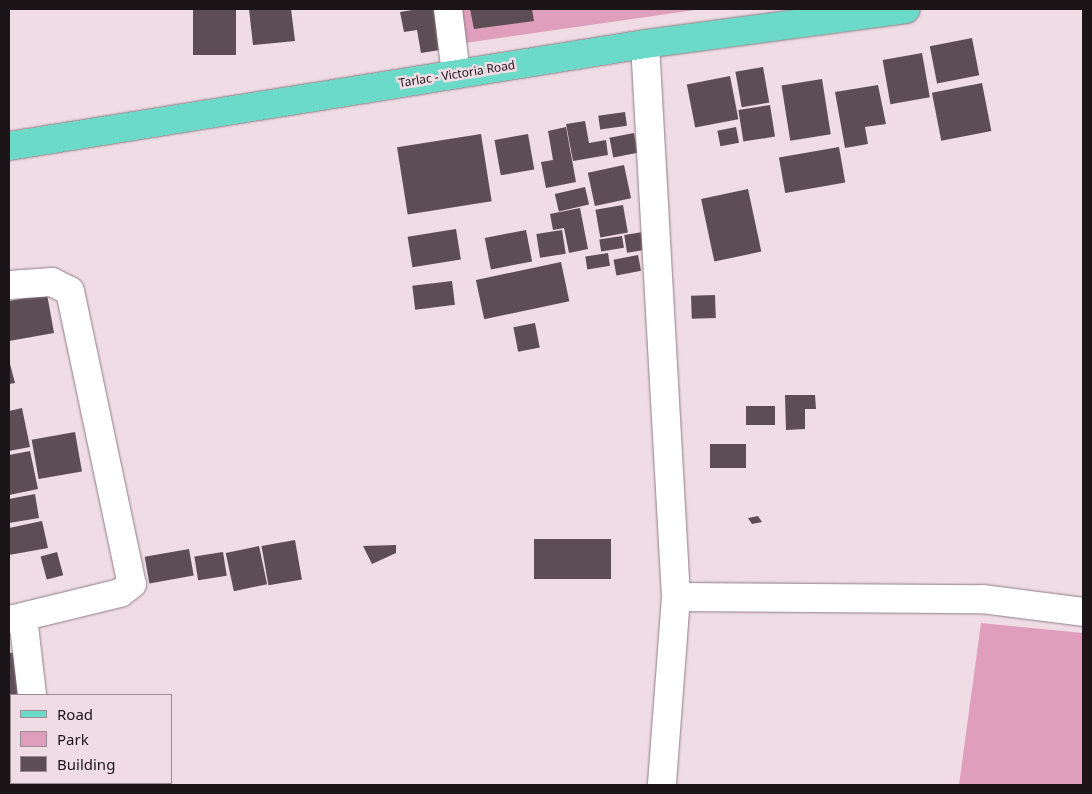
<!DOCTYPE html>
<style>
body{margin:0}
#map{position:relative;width:1092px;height:794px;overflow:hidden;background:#efdce4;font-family:"Noto Sans",sans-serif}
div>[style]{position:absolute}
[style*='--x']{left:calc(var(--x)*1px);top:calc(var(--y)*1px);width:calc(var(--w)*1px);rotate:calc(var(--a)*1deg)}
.green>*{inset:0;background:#df9ebb}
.building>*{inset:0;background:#5d4d54;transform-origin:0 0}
.roads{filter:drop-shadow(0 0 1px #8f7e85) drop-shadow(0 0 1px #8f7e85)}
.minor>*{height:28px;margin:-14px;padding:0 14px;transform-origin:14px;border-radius:14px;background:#fff}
.primary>*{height:28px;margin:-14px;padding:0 14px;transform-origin:14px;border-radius:14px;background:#6cdac8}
span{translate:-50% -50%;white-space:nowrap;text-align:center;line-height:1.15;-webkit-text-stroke:5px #efdce4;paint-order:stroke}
.street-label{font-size:12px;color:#1b1517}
.frame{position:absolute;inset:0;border:10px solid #1b1517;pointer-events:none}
.legend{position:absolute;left:10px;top:694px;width:162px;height:90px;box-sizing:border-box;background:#efdce4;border:1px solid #9a8c92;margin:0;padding:6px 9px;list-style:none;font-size:15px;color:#1b1517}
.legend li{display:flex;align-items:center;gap:10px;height:25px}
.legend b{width:25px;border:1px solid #9a8c92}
</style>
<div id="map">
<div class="green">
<i style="clip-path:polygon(454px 9px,702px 9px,458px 44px)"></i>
<i style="clip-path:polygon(981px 623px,1083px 633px,1083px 785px,959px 785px)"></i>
</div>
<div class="building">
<i style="left:193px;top:9px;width:43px;height:46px"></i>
<i style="clip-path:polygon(249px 9px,291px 9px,295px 41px,253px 45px)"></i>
<i style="clip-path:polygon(418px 9px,439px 9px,446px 49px,421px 53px,417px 30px,404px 32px,400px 12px)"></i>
<i style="clip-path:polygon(470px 9px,532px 9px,534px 21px,474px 29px)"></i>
<i style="left:972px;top:38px;width:38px;height:43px;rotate:79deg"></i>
<i style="left:922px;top:53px;width:45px;height:40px;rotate:80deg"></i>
<i style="left:763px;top:67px;width:36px;height:28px;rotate:80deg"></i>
<i style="left:730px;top:76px;width:44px;height:44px;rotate:79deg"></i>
<i style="left:822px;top:79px;width:56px;height:41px;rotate:81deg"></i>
<i style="left:982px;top:83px;width:49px;height:51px;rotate:79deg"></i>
<i style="clip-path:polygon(878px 85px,886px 124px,865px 127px,868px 144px,845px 148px,835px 92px)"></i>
<i style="left:770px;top:105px;width:32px;height:32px;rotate:81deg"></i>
<i style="left:625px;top:112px;width:14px;height:27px;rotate:82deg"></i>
<i style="clip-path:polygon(585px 121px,589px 143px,606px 140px,608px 155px,573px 161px,566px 124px)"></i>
<i style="clip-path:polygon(566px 127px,576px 182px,546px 188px,541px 162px,553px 160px,548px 131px)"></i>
<i style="left:736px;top:127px;width:16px;height:19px;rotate:79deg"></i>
<i style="left:634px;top:133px;width:20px;height:25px;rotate:79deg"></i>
<i style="left:481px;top:134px;width:68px;height:85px;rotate:81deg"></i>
<i style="left:528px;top:134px;width:36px;height:34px;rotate:80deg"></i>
<i style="left:839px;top:147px;width:36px;height:61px;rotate:80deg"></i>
<i style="left:624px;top:165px;width:34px;height:37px;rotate:78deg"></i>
<i style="left:585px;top:187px;width:18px;height:31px;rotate:77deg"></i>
<i style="left:748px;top:189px;width:64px;height:48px;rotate:78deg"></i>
<i style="left:623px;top:205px;width:28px;height:28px;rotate:80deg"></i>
<i style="clip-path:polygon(580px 208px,588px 249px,569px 253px,564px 228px,553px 230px,550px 214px)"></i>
<i style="left:456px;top:229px;width:31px;height:49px;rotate:81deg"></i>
<i style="left:526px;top:230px;width:32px;height:42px;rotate:79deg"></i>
<i style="left:562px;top:230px;width:24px;height:26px;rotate:81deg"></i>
<i style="left:643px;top:232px;width:18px;height:19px;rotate:81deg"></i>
<i style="left:622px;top:236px;width:12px;height:23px;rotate:81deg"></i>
<i style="left:608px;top:253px;width:13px;height:23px;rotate:81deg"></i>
<i style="left:638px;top:255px;width:16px;height:25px;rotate:79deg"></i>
<i style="left:561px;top:262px;width:40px;height:87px;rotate:78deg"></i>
<i style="left:452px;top:281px;width:24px;height:40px;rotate:83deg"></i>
<i style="clip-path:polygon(47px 294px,54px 333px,9px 341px,9px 301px)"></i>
<i style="left:715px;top:295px;width:23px;height:24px;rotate:88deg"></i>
<i style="left:535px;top:323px;width:25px;height:22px;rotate:79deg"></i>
<i style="clip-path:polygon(9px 360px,15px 383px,9px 384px)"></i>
<i style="clip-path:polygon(785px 395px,815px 395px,816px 409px,805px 409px,805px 429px,786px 430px)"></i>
<i style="left:775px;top:406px;width:19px;height:29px;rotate:90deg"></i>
<i style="clip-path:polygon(22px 408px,30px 447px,9px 451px,9px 411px)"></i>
<i style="left:75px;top:432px;width:40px;height:44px;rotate:80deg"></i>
<i style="left:710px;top:444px;width:36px;height:24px"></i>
<i style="clip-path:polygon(30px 451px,38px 489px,9px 495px,9px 455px)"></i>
<i style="clip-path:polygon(35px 494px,39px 518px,9px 523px,9px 499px)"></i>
<i style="clip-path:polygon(758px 516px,762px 522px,752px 524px,748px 518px)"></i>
<i style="clip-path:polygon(42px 521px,48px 548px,9px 555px,9px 528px)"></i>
<i style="left:611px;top:539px;width:40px;height:77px;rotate:90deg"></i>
<i style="left:295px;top:540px;width:40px;height:34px;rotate:80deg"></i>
<i style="clip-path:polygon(396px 545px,396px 553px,372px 564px,363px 546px)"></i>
<i style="left:259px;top:546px;width:39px;height:34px;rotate:78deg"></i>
<i style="left:189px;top:549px;width:27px;height:45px;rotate:80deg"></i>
<i style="left:57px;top:552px;width:24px;height:17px;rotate:75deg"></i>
<i style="left:223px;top:552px;width:24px;height:29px;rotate:81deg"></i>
<i style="clip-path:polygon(20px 652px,25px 695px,11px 695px,9px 705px,9px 653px)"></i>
</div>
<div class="roads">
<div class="minor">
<i style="--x:448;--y:9;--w:65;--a:83"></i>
<i style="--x:645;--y:44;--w:554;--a:86.79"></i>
<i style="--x:676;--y:597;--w:189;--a:94.3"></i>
<i style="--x:9;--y:285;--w:43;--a:-4"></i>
<i style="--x:52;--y:282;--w:20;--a:27"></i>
<i style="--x:70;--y:291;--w:299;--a:78.1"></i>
<i style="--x:132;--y:584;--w:15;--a:143"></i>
<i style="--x:120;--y:593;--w:114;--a:166.3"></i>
<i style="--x:676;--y:597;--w:306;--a:0.4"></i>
<i style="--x:982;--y:599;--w:102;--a:7.3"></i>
<i style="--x:23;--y:617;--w:79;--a:83.4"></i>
<i style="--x:9;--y:772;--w:2;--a:0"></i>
<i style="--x:41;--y:783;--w:2;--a:90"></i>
</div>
<div class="primary">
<i style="--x:9;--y:146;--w:644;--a:-9.11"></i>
<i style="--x:645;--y:44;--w:263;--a:-7.6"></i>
</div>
</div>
<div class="street-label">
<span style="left:457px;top:74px;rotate:-9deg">Tarlac - Victoria Road</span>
</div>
<div class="frame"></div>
<ul class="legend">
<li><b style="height:6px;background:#6cdac8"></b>Road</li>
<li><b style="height:14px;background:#df9ebb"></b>Park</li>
<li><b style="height:14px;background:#5d4d54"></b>Building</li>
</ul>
</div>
